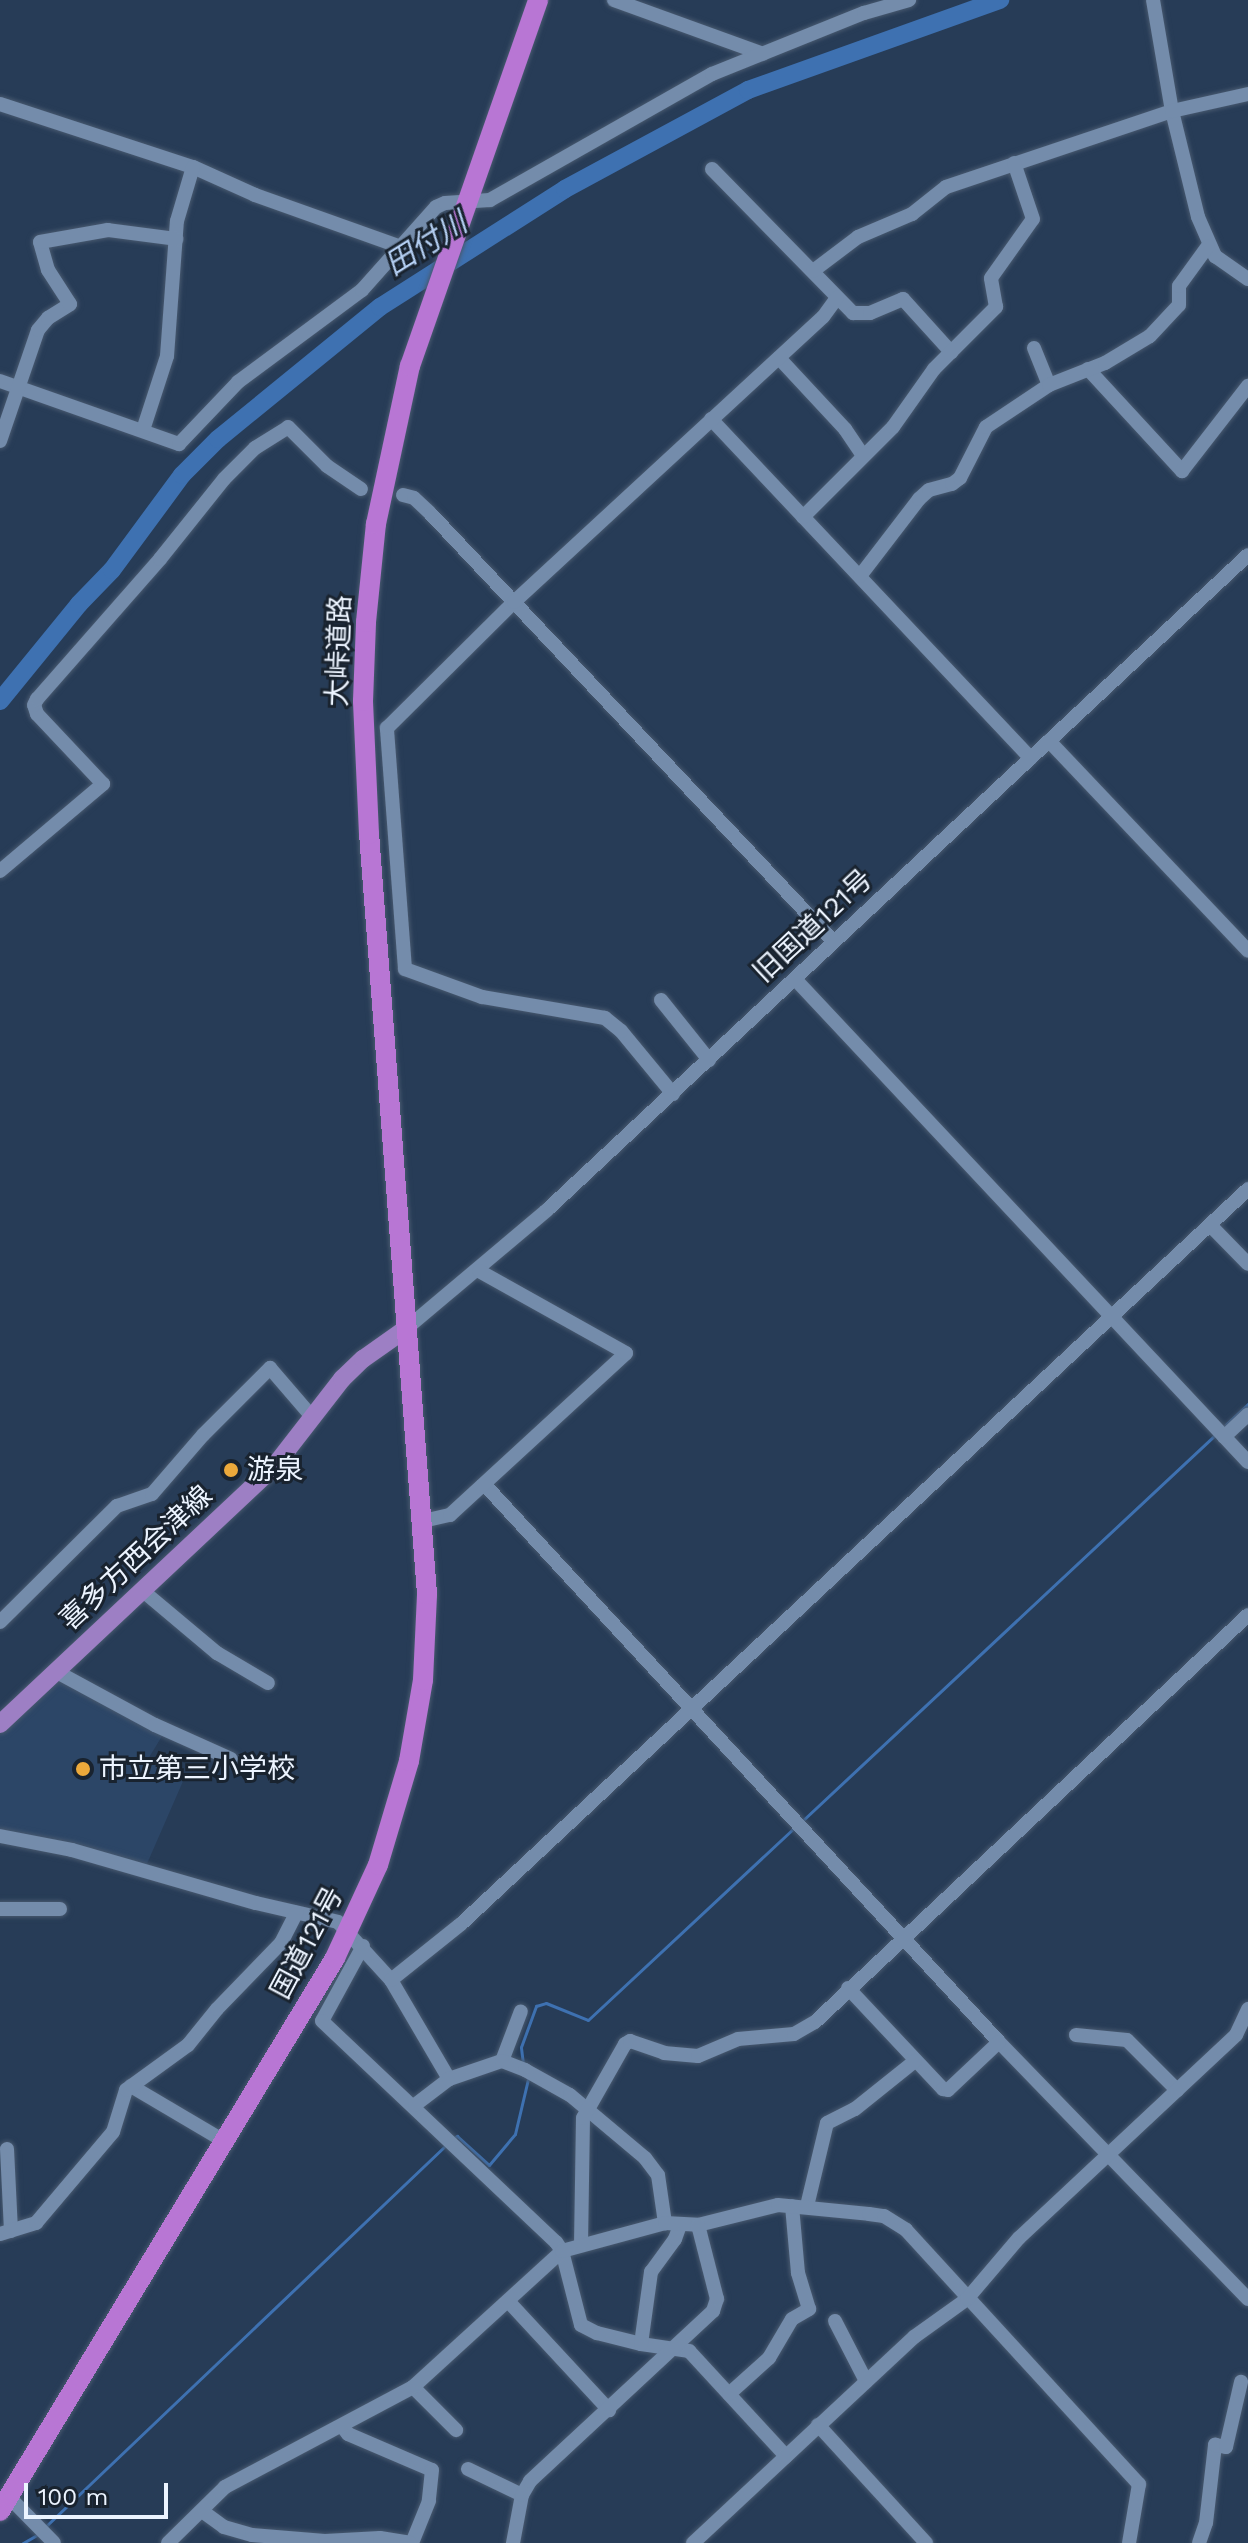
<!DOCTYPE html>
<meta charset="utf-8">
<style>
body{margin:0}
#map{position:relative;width:1248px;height:2543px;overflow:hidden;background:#273c57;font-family:"Work Sans","Noto Sans JP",sans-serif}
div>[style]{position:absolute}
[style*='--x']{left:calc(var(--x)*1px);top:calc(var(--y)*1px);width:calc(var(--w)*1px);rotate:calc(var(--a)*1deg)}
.built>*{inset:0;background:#2c4667}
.stream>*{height:3px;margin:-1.5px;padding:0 1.5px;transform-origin:1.5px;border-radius:1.5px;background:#3e71b1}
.river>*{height:18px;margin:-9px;padding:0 9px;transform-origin:9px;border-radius:9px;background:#3e71b1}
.roads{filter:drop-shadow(0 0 2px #48596f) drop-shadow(0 0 2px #48596f)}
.minor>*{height:14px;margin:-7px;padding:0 7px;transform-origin:7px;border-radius:7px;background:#748cab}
.major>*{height:18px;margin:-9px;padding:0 9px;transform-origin:9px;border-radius:9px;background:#9d7fc4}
.highway>*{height:20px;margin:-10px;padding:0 10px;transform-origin:10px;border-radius:10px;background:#b876d4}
.dots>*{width:22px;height:22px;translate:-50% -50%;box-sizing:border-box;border:4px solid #19232f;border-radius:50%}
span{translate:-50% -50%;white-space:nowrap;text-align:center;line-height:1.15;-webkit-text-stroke:6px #19232f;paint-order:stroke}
.street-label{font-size:28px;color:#ecf4ff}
.poi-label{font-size:28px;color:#ecf4ff}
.left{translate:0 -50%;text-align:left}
.water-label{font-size:30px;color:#b4cff3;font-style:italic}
.scale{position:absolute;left:24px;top:2483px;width:144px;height:36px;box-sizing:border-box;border:4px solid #ecf4ff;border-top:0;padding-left:10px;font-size:24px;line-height:28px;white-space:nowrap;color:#ecf4ff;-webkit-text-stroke:6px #19232f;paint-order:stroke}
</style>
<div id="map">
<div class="built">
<i style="clip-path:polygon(56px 1679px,164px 1733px,148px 1759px,184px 1779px,146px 1866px,0 1830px,0 1734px)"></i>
</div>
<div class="stream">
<i style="--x:1221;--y:1429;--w:37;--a:-43"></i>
<i style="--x:801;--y:1822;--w:568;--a:-43.07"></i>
<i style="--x:523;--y:2064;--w:17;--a:-97"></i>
<i style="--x:521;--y:2047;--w:44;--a:-69.9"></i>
<i style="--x:536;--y:2006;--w:10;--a:-17"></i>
<i style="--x:546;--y:2003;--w:45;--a:22"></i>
<i style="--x:588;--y:2020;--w:283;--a:-43"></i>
<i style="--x:454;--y:2138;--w:4;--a:-34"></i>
<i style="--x:457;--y:2136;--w:43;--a:42.2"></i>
<i style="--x:489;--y:2165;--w:40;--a:-50"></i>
<i style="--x:515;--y:2134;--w:57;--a:-76.7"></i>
<i style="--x:45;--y:2527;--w:552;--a:-43.61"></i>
<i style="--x:23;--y:2543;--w:16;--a:-30"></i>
</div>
<div class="river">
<i style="--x:0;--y:701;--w:125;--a:-50.8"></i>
<i style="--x:79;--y:604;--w:47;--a:-45.9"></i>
<i style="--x:112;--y:570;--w:118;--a:-53.6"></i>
<i style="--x:182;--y:475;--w:51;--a:-45"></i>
<i style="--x:218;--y:439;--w:209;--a:-39.2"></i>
<i style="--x:380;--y:307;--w:219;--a:-32.5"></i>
<i style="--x:565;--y:189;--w:208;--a:-28.4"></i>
<i style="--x:748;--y:90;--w:268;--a:-19.7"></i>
</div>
<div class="roads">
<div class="minor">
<i style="--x:614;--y:0;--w:158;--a:19.9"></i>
<i style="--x:1153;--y:0;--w:113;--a:80.3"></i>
<i style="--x:1172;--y:111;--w:109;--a:76.2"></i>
<i style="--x:1198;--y:217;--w:43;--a:66.4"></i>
<i style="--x:1215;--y:256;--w:40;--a:34.9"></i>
<i style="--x:0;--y:104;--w:203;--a:18.1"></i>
<i style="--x:193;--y:167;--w:68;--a:24.3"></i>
<i style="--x:255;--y:195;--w:155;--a:19.6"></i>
<i style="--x:712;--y:169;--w:202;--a:45.6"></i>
<i style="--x:853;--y:313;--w:17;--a:0"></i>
<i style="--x:870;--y:313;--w:36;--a:-23"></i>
<i style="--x:903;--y:299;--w:72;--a:47.8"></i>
<i style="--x:813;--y:271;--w:56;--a:-37.1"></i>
<i style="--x:858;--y:237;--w:59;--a:-23.1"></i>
<i style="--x:912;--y:214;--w:43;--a:-38.5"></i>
<i style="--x:946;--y:187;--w:238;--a:-18.6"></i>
<i style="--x:1172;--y:111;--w:78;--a:-12.6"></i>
<i style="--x:1034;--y:348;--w:40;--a:68"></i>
<i style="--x:779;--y:358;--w:97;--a:47.1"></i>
<i style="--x:845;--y:429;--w:32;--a:56"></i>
<i style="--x:1088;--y:369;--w:139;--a:47.3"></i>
<i style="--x:1182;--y:471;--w:108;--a:-52.2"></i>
<i style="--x:0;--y:381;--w:190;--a:19.4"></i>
<i style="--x:179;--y:444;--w:86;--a:-46.4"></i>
<i style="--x:238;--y:382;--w:154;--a:-36.6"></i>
<i style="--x:362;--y:290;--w:111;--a:-48.3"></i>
<i style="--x:436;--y:207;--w:10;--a:-24"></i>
<i style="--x:445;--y:203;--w:45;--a:-3.8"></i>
<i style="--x:490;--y:200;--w:255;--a:-29.6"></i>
<i style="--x:712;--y:74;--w:164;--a:-21.9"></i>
<i style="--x:864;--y:13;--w:47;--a:-16.1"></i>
<i style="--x:711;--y:419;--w:466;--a:46.7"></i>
<i style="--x:143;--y:430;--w:78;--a:-72"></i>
<i style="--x:167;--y:356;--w:135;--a:-85.8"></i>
<i style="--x:177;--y:221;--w:56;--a:-73.5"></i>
<i style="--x:0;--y:441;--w:117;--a:-71.1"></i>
<i style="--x:38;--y:330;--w:16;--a:-50"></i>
<i style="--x:48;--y:318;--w:26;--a:-32"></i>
<i style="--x:70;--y:304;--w:40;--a:-122.9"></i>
<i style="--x:48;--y:270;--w:29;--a:-106"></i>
<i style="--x:40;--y:242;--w:69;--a:-10"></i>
<i style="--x:108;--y:230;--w:69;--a:7.5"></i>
<i style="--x:403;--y:495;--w:11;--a:15"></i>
<i style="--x:414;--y:498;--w:21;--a:43"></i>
<i style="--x:429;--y:512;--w:589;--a:46.72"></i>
<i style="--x:803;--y:517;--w:127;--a:-45"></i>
<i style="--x:893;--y:427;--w:71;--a:-54.7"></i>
<i style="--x:934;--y:369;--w:88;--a:-45"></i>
<i style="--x:996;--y:307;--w:29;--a:-100"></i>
<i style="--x:991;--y:278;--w:72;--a:-54.6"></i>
<i style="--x:1033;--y:219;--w:59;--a:-108.7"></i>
<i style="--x:860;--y:576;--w:97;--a:-52.5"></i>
<i style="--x:919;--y:499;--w:13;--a:-42"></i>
<i style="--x:929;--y:490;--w:24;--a:-15"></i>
<i style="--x:952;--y:484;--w:10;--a:-37"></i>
<i style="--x:960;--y:478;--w:57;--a:-63"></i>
<i style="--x:986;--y:427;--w:76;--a:-33.7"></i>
<i style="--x:1049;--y:385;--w:60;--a:-21.4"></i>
<i style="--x:1105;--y:363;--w:52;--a:-31"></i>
<i style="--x:1150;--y:336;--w:42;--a:-46.9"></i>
<i style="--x:1179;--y:305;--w:19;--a:-90"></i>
<i style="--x:1179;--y:286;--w:49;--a:-54.1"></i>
<i style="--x:1049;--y:741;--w:289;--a:46.5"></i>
<i style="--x:0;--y:871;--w:135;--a:-40.2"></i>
<i style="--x:103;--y:784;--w:96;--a:-133.3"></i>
<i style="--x:37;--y:714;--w:9;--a:-108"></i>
<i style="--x:34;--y:705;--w:7;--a:-63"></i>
<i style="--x:37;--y:699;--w:186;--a:-48.7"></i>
<i style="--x:160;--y:559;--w:102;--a:-51.3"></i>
<i style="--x:224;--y:479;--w:44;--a:-45"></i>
<i style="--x:255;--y:448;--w:39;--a:-32"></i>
<i style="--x:288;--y:427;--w:55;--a:45"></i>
<i style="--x:327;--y:466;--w:41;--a:34.1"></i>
<i style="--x:795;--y:979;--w:662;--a:46.84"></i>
<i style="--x:661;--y:1000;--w:77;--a:51.3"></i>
<i style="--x:673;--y:1094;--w:82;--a:-129.5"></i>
<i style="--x:621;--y:1031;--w:21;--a:-141"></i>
<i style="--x:605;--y:1018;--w:125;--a:-170.3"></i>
<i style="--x:482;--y:997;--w:82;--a:-160"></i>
<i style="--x:405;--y:969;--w:242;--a:-94.3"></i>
<i style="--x:387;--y:728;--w:179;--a:-44.8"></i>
<i style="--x:514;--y:602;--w:420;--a:-42.7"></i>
<i style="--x:823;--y:317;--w:24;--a:-54"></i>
<i style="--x:1210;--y:1225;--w:54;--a:45.7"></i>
<i style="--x:407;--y:1328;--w:183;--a:-40.1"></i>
<i style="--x:547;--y:1210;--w:959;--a:-43.06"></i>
<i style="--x:1224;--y:1437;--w:33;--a:-43"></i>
<i style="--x:484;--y:1484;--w:759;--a:47.29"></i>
<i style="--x:999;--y:2042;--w:358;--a:45.9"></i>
<i style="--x:423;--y:1521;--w:28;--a:-13"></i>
<i style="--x:450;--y:1515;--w:239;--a:-42.6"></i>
<i style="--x:626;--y:1353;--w:168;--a:-150.8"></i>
<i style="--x:143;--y:1591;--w:97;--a:40"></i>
<i style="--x:217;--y:1653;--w:59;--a:30.5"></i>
<i style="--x:0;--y:1622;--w:165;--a:-44.8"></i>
<i style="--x:117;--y:1506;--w:37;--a:-19"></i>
<i style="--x:152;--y:1494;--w:78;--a:-49.2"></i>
<i style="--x:203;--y:1435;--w:95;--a:-45"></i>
<i style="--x:270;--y:1368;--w:66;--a:49.3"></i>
<i style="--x:57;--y:1672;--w:111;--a:28.4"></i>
<i style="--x:155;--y:1725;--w:83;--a:24.1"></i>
<i style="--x:0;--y:1836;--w:73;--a:11"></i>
<i style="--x:72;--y:1850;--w:191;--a:16.1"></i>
<i style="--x:256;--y:1903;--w:84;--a:13"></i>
<i style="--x:338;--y:1922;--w:79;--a:47.6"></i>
<i style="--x:391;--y:1980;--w:115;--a:59.6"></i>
<i style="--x:0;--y:1909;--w:60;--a:0"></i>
<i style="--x:363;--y:1946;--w:85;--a:118.7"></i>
<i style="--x:322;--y:2021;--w:322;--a:43.4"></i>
<i style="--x:556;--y:2242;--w:11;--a:56"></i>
<i style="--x:562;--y:2251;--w:76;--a:75.6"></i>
<i style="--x:581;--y:2325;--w:18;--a:27"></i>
<i style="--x:597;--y:2333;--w:45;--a:14"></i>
<i style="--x:641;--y:2344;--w:49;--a:8.3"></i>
<i style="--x:689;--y:2351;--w:143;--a:47.3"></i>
<i style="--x:391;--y:1980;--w:90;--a:-38.7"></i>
<i style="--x:461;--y:1924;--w:1077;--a:-43.04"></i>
<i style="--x:848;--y:1988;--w:139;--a:46.8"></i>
<i style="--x:943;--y:2089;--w:5;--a:11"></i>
<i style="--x:948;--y:2090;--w:70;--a:-43.3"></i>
<i style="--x:1076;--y:2035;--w:51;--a:5.6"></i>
<i style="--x:1127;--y:2040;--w:71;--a:45"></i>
<i style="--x:502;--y:2061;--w:53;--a:-69.2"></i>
<i style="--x:131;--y:2086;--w:108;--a:30.6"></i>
<i style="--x:415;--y:2105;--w:43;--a:-37.4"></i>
<i style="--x:449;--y:2079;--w:56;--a:-18.8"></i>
<i style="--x:502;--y:2061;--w:25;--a:21"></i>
<i style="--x:525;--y:2070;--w:51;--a:29.1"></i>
<i style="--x:570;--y:2095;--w:98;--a:40"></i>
<i style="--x:645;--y:2158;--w:21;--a:53"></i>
<i style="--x:658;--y:2175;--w:49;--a:81.7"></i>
<i style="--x:7;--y:2149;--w:82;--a:87.2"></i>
<i style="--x:807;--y:2206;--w:85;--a:-76.5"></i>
<i style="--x:827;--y:2123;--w:31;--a:-27"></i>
<i style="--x:855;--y:2109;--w:77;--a:-38.7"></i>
<i style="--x:0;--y:2234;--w:38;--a:-17"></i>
<i style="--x:36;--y:2223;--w:119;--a:-49.8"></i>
<i style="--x:113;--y:2132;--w:44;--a:-72.8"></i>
<i style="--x:126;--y:2090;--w:77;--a:-36"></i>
<i style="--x:188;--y:2045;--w:46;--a:-51.1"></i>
<i style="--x:217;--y:2009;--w:92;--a:-45.9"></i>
<i style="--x:281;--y:1943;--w:34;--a:-63"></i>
<i style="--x:581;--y:2245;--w:127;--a:-89.1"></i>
<i style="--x:583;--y:2118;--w:85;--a:-60.4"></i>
<i style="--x:625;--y:2044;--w:6;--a:-31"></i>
<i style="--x:630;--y:2041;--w:36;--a:19"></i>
<i style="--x:664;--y:2053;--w:34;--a:5"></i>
<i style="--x:698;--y:2056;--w:43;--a:-23"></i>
<i style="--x:738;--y:2039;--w:56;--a:-5.1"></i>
<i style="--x:794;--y:2034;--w:24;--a:-30"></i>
<i style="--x:815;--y:2022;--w:594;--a:-43.23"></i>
<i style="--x:508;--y:2301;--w:149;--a:47.2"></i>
<i style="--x:835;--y:2321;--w:68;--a:62.7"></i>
<i style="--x:641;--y:2344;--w:73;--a:-82.1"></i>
<i style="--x:651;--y:2272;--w:41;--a:-54"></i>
<i style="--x:675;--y:2239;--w:15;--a:-70"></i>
<i style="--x:413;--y:2387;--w:61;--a:45"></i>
<i style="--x:729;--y:2394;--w:54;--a:-42"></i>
<i style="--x:769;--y:2358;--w:45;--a:-59.5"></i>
<i style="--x:792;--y:2319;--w:20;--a:-30"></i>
<i style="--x:809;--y:2309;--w:38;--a:-107"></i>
<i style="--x:798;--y:2273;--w:67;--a:-95.1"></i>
<i style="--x:818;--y:2425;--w:160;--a:47.5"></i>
<i style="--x:342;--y:2426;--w:10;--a:53"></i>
<i style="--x:348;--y:2434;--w:91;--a:23.2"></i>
<i style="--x:432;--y:2470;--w:31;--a:96"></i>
<i style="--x:429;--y:2501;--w:45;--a:112"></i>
<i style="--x:468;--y:2469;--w:60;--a:25.7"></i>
<i style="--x:9;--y:2497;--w:64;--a:45.6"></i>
<i style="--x:202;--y:2511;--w:27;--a:36"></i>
<i style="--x:224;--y:2527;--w:29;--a:16"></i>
<i style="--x:252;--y:2535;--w:73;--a:4.7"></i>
<i style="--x:325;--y:2541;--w:55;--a:-3.1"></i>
<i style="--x:380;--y:2538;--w:30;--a:9"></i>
<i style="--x:168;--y:2543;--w:80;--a:-44.5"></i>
<i style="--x:225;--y:2487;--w:213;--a:-28"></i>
<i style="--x:413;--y:2387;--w:202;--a:-42.4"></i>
<i style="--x:562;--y:2251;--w:107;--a:-15.2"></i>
<i style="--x:665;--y:2223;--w:33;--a:3"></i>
<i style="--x:698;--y:2225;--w:82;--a:-14"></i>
<i style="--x:778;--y:2205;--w:91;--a:5.6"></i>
<i style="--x:869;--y:2214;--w:15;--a:8"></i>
<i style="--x:884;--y:2216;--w:26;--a:32"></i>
<i style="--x:906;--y:2230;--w:345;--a:47.5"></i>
<i style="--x:1139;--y:2484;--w:60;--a:99.6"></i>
<i style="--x:513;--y:2543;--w:49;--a:-79.4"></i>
<i style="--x:522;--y:2495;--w:16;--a:-60"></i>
<i style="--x:530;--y:2481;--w:250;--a:-42.9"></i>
<i style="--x:713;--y:2311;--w:13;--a:-72"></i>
<i style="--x:717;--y:2299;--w:76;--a:-104.4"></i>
<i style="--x:693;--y:2543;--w:302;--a:-43"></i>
<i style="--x:914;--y:2337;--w:65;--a:-35.6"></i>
<i style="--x:967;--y:2299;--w:80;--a:-49.6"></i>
<i style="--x:1019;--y:2238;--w:297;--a:-43.1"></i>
<i style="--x:1236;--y:2035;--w:29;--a:-65"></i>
<i style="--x:1199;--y:2543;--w:21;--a:-71"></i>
<i style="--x:1206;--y:2523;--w:79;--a:-83.4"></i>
<i style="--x:1215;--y:2445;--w:11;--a:10"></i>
<i style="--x:1226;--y:2447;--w:67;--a:-77"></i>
</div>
<div class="major">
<i style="--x:0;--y:1724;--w:374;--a:-43.2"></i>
<i style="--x:273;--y:1468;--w:113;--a:-52.2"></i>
<i style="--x:342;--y:1379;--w:29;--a:-44"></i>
<i style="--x:363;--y:1359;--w:54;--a:-35.2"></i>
</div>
<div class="highway">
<i style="--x:0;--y:2511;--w:647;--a:-58.79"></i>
<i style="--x:335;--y:1958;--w:102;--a:-65.2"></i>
<i style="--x:378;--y:1865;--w:109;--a:-73.4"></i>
<i style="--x:409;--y:1761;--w:82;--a:-80.2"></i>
<i style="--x:423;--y:1680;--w:86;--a:-87.3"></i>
<i style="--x:427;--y:1594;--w:762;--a:-94.36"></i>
<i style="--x:369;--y:834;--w:133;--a:-92.6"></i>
<i style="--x:363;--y:701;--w:79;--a:-87.8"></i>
<i style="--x:366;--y:622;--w:99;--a:-84.2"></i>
<i style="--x:376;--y:524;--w:162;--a:-77.9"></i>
<i style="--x:410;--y:366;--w:388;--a:-70.7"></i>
</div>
</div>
<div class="dots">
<i style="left:231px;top:1470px;background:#eca93b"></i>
<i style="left:83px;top:1769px;background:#eca93b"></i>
</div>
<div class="street-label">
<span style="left:339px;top:651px;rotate:-88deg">大峠道路</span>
<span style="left:813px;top:926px;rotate:-43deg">旧国道121号</span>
<span style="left:136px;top:1558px;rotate:-43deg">喜多方西会津線</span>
<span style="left:307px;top:1943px;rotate:-62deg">国道121号</span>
</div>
<div class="poi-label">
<span class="left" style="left:247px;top:1470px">游泉</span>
<span class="left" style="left:99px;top:1769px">市立第三小学校</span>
</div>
<div class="water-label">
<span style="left:426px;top:244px;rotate:-32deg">田付川</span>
</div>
<div class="scale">100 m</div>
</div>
